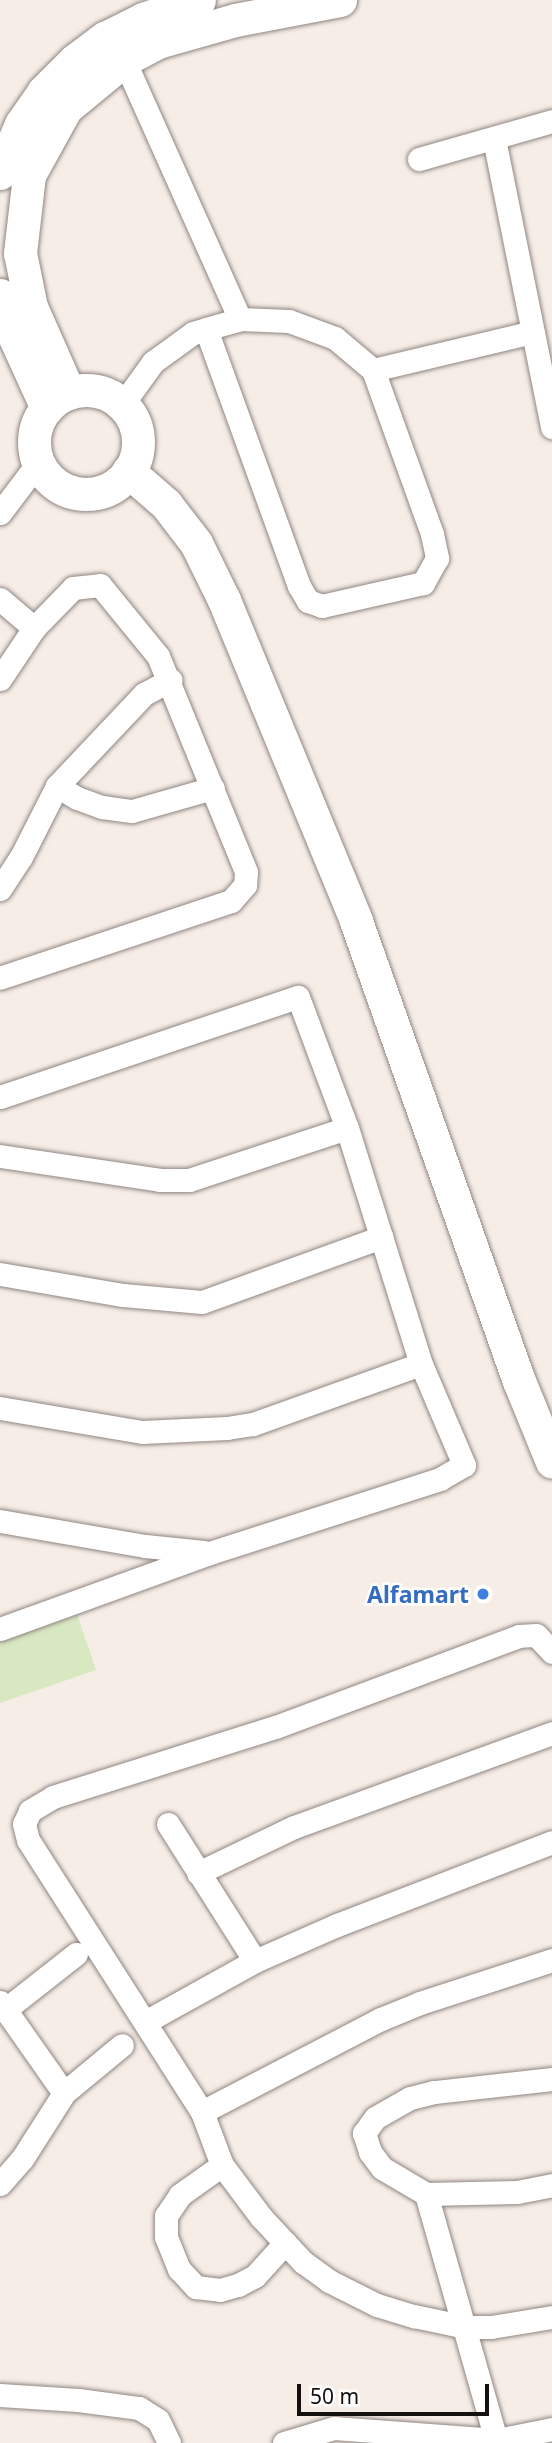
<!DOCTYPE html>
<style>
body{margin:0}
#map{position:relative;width:552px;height:2443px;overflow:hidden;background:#f7ede7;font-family:"Noto Sans",sans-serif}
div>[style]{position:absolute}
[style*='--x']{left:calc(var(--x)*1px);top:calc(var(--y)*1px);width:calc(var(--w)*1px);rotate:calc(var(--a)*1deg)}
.green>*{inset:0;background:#d8e8c1}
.roads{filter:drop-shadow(0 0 2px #8f8681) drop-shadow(0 0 2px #8f8681)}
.street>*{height:23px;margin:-11.5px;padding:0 11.5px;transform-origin:11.5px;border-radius:11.5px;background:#fff}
.secondary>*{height:33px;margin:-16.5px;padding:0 16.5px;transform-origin:16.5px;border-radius:16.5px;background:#fff}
.secondary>.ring{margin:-16.5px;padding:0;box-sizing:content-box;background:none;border:33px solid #fff;border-radius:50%}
.dots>*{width:19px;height:19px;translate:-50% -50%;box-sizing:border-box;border:4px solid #fff;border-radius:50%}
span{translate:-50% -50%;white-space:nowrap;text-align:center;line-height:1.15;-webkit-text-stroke:5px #fff;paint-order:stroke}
.shop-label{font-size:23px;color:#366cbe;font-weight:700}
.right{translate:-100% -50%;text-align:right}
.scale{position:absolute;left:297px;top:2384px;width:192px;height:32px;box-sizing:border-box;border:4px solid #14100f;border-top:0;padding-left:9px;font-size:21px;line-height:24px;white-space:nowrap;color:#14100f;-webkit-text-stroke:5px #fff;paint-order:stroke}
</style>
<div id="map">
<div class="green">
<i style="clip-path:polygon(75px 1608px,96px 1670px,0 1703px,0 1635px)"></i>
</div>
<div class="roads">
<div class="street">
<i style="--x:124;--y:60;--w:284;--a:65.9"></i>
<i style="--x:494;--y:139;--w:294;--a:78.6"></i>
<i style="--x:419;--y:159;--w:138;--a:-15.9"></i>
<i style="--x:373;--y:370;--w:164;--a:-13.4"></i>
<i style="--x:122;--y:405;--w:53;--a:-54.2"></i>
<i style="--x:153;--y:362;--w:49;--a:-35.9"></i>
<i style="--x:193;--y:333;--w:14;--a:-17"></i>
<i style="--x:206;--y:329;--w:35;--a:-16"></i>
<i style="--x:240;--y:319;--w:49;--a:2.3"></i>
<i style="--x:289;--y:321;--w:49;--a:20.3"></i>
<i style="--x:335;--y:338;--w:50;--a:40.1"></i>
<i style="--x:373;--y:370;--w:174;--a:70.2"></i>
<i style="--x:432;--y:534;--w:25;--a:78"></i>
<i style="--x:437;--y:558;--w:29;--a:119"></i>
<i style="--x:423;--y:583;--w:104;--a:167.2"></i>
<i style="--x:322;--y:606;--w:15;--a:-160"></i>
<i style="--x:308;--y:601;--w:17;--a:-121"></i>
<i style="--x:299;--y:586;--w:273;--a:-109.9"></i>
<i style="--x:0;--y:513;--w:63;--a:-52.8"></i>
<i style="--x:0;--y:599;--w:45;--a:40.5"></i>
<i style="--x:0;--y:679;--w:61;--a:-56.3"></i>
<i style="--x:34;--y:628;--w:56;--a:-45.7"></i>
<i style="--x:73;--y:588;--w:27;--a:-6"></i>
<i style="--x:100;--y:585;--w:92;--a:50.8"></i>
<i style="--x:158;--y:656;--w:233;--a:67.8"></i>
<i style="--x:246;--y:872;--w:13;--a:94"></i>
<i style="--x:245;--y:885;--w:21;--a:131"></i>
<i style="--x:231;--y:901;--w:243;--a:161.6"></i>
<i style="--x:57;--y:786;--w:23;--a:31"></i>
<i style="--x:77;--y:798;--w:27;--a:20"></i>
<i style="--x:102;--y:807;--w:30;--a:8"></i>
<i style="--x:132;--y:811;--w:84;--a:-15.9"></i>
<i style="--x:0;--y:889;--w:38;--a:-57"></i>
<i style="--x:21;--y:857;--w:80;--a:-63.1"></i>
<i style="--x:57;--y:786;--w:127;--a:-46.6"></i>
<i style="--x:144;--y:694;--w:30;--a:-28"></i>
<i style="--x:0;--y:1097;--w:314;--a:-18.6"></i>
<i style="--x:298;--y:997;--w:140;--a:69.5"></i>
<i style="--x:347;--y:1128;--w:247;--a:72.6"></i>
<i style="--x:421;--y:1364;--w:110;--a:66.9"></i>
<i style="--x:464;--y:1465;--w:28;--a:150"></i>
<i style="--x:440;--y:1479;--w:242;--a:162.2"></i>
<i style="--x:210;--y:1553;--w:223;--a:160.1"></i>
<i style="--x:0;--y:1156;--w:162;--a:8.5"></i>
<i style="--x:160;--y:1180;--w:29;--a:0"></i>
<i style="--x:189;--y:1180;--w:166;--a:-18.2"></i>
<i style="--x:0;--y:1274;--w:125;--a:9.7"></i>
<i style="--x:123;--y:1295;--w:79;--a:5.1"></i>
<i style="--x:202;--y:1302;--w:191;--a:-19.9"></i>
<i style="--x:0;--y:1408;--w:144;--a:9.6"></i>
<i style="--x:142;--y:1432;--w:85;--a:-2.7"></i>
<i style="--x:227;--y:1428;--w:26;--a:-9"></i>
<i style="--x:253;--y:1424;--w:178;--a:-19.7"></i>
<i style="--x:0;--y:1521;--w:147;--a:9.8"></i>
<i style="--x:145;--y:1546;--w:59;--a:5.8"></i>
<i style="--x:552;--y:1652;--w:23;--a:-133"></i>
<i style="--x:536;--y:1635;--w:17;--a:177"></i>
<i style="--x:519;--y:1636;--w:260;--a:159.5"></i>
<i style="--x:275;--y:1727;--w:233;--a:162.5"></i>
<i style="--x:53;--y:1797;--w:27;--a:149"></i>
<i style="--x:30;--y:1811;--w:14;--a:115"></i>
<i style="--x:24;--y:1824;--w:16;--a:76"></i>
<i style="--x:28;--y:1840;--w:323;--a:57.4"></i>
<i style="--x:202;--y:2112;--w:57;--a:69.3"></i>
<i style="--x:222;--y:2165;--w:65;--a:53.1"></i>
<i style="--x:261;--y:2217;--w:62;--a:47"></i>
<i style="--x:303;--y:2262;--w:32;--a:36"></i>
<i style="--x:329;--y:2281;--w:54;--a:26.6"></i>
<i style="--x:377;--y:2305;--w:39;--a:17"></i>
<i style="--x:414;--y:2316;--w:53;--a:11.9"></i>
<i style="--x:466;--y:2327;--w:25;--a:0"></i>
<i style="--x:491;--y:2327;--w:62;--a:-9.3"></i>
<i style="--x:168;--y:1824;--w:162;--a:57.6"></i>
<i style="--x:198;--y:1873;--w:106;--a:-25.6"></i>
<i style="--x:294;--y:1827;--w:275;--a:-20"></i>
<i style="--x:0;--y:2002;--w:111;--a:54.9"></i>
<i style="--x:6;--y:2009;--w:89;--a:-38.2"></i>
<i style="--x:145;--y:2022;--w:126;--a:-29"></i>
<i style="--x:255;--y:1961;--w:90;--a:-23.7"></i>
<i style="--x:337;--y:1925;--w:230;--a:-21.1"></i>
<i style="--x:552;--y:2079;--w:119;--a:173.7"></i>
<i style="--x:434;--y:2092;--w:25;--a:166"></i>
<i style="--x:410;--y:2098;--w:40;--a:150.3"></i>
<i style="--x:375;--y:2118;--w:19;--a:126"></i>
<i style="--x:364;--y:2133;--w:20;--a:72"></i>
<i style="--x:370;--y:2152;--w:20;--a:53"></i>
<i style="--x:382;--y:2168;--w:51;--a:30.6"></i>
<i style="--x:426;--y:2194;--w:91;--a:-1.3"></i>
<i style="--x:517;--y:2192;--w:36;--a:-11"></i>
<i style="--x:202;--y:2112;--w:202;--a:-27.5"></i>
<i style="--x:381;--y:2019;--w:42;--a:-22.3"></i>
<i style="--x:420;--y:2003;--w:139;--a:-18"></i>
<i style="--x:222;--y:2165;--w:52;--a:144.5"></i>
<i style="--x:180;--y:2195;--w:25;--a:124"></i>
<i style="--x:166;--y:2216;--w:21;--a:90"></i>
<i style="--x:166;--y:2237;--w:35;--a:68"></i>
<i style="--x:179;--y:2269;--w:25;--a:47"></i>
<i style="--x:196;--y:2287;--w:24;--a:7"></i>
<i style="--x:220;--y:2290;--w:19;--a:-16"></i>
<i style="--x:238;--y:2285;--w:19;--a:-28"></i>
<i style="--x:255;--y:2276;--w:45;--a:-47.7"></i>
<i style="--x:0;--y:2184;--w:33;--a:-49"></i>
<i style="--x:22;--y:2159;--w:78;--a:-57.5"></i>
<i style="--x:64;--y:2093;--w:75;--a:-39.6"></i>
<i style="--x:426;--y:2194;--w:259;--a:74.1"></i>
<i style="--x:0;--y:2395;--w:78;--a:3.7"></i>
<i style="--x:78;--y:2400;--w:62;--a:7.5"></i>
<i style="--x:139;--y:2408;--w:22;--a:32"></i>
<i style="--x:158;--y:2420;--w:25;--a:64"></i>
<i style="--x:284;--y:2443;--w:52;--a:-16.7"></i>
<i style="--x:334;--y:2428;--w:163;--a:4.2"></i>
<i style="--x:497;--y:2440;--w:56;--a:-11.3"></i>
</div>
<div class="secondary">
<i style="--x:0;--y:173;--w:53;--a:-66.8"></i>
<i style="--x:21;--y:124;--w:39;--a:-55"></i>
<i style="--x:43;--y:92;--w:44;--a:-45"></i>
<i style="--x:74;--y:61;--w:39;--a:-37"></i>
<i style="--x:105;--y:38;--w:42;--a:-26.6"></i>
<i style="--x:143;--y:19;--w:59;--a:-18.7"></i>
<i style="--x:0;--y:295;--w:22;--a:77"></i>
<i style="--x:5;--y:316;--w:101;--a:65.5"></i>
<i class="ring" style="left:34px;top:390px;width:71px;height:71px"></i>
<i style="--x:69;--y:393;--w:94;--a:-113.8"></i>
<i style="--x:31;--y:307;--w:55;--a:-101.5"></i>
<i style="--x:20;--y:253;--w:79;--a:-83.4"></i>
<i style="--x:29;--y:175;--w:77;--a:-61.1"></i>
<i style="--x:66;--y:108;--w:75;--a:-39.6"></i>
<i style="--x:124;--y:60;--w:38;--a:-28"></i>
<i style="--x:158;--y:42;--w:80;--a:-15.9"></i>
<i style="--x:235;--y:20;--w:107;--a:-10.8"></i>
<i style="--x:128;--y:471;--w:50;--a:41"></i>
<i style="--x:166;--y:504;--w:49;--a:52.4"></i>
<i style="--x:196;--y:543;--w:64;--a:63.8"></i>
<i style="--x:224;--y:600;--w:347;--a:67.6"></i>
<i style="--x:356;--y:921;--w:488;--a:70.5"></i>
<i style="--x:519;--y:1381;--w:87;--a:67.8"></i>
</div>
</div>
<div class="dots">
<i style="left:483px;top:1594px;background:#3f7fe0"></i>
</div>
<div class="shop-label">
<span class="right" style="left:469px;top:1594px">Alfamart</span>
</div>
<div class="scale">50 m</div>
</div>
